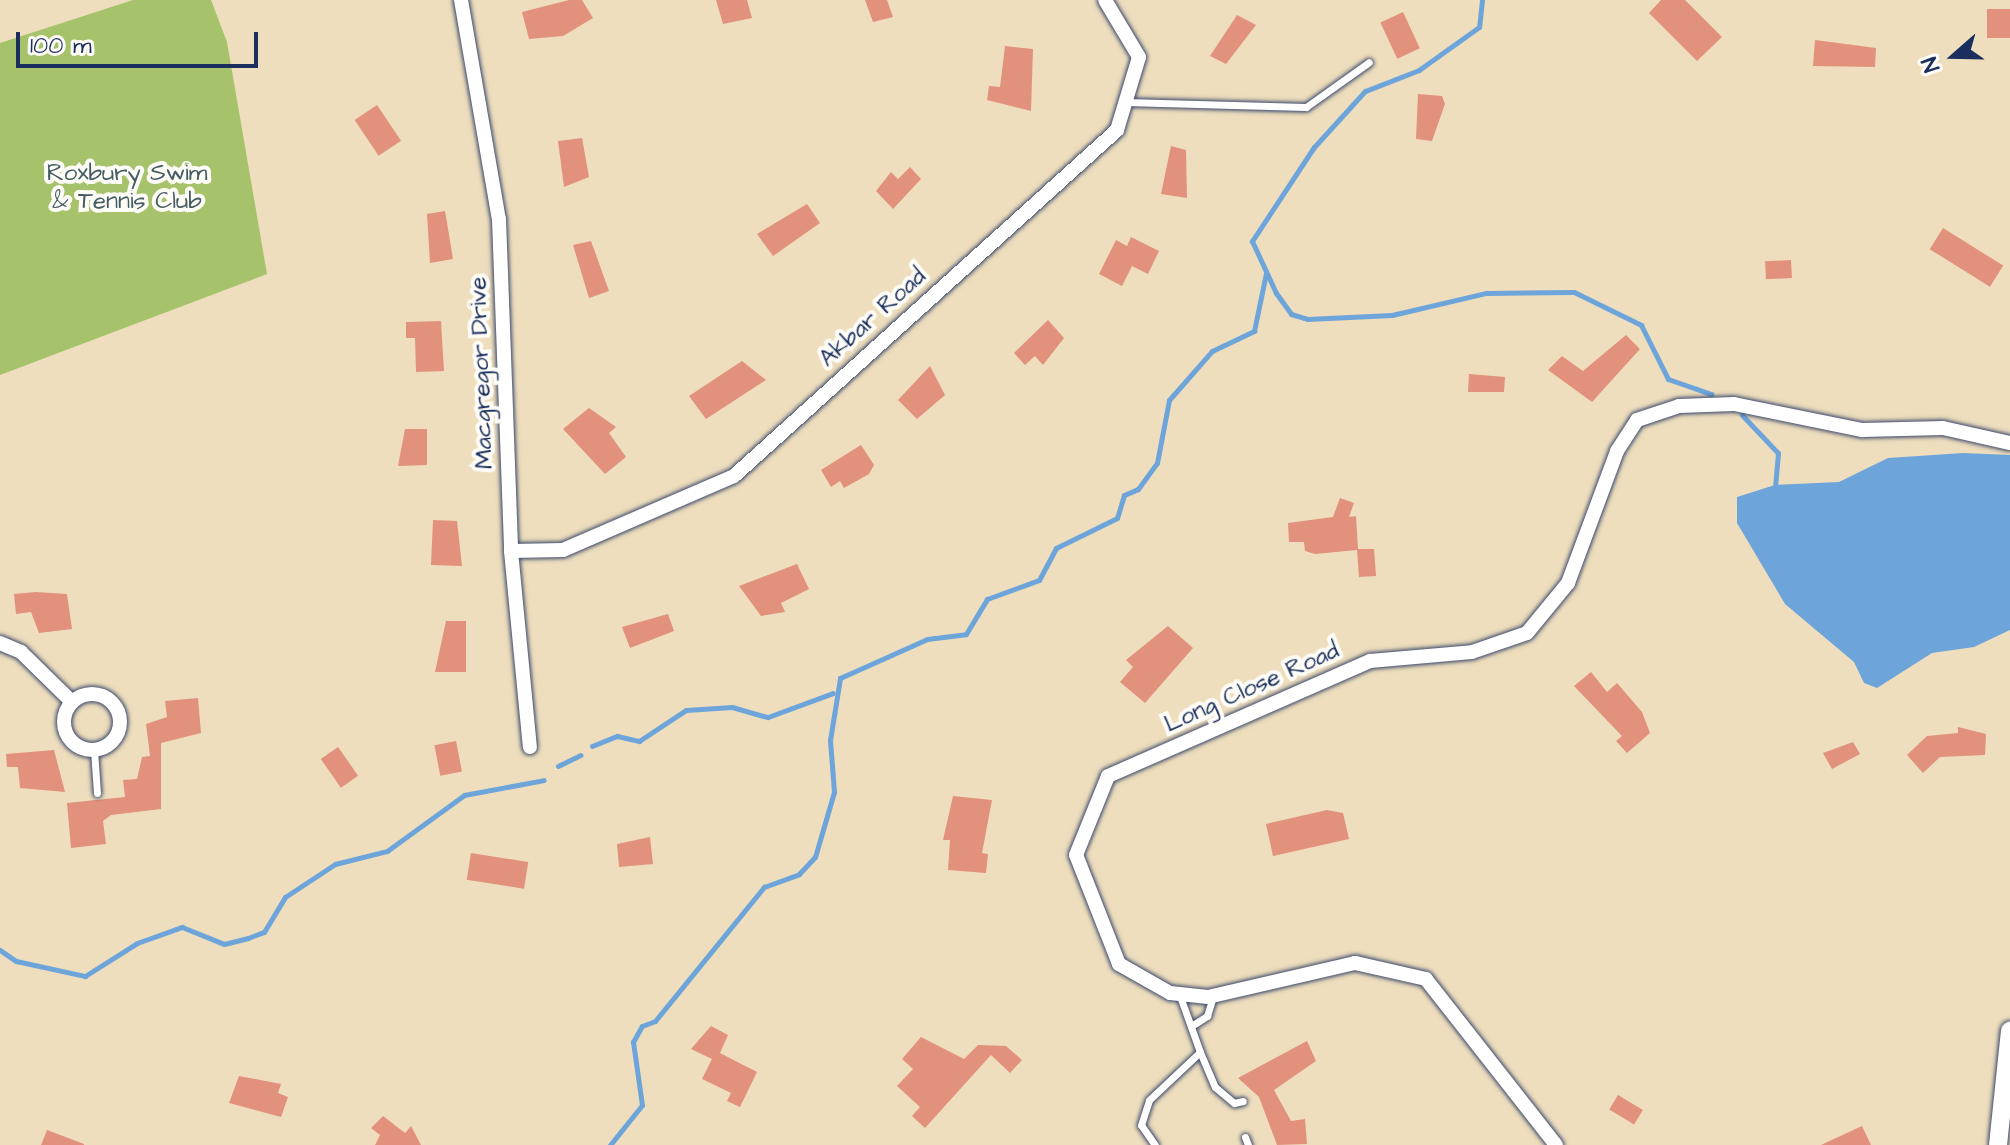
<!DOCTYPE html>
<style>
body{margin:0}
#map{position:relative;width:2010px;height:1145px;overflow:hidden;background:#eedebd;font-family:"Architects Daughter",sans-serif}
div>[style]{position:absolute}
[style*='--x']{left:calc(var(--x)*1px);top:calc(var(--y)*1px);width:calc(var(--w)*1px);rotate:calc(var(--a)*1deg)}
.green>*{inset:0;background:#a6c36b}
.water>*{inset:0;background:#6da5db}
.stream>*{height:5px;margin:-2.5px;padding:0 2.5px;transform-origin:2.5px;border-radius:2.5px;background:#6da5db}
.building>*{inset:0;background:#e2917c;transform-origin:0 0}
.roads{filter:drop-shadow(0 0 2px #3b496c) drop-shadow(0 0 2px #3b496c)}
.service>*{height:7px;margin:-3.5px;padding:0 3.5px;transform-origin:3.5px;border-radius:3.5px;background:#fff}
.minor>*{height:14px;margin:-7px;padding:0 7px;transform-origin:7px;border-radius:7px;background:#fff}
.minor>.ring{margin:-7px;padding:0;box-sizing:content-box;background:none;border:14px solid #fff;border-radius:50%}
.tertiary>*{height:18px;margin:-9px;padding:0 9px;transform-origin:9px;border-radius:9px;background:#fff}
span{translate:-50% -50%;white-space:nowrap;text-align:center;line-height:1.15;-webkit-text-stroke:8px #fdfcf7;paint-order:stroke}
.park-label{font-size:24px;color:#455b62}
.street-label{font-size:24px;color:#1b2f5e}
.north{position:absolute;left:1914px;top:16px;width:80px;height:80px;-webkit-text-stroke:6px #fdfcf7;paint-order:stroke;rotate:250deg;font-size:22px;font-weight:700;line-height:32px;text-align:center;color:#1b2f5e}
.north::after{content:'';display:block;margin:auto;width:28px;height:36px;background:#1b2f5e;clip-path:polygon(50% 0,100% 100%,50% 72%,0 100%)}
.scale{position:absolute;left:16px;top:32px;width:242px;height:36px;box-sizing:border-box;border:4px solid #1b2f5e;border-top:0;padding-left:10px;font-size:24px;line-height:28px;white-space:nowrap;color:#1b2f5e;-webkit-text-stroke:6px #fdfcf7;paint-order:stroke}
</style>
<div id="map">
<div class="green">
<i style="clip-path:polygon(133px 0,211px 0,227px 42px,267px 274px,0 375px,0 43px)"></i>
</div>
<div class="water">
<i style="clip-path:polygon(1963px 453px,2010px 455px,2010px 630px,1974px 647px,1932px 653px,1877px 688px,1864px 683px,1854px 662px,1785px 604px,1737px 523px,1737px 497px,1775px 485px,1839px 482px,1888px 458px)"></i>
</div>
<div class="stream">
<i style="--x:1482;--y:0;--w:27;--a:96"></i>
<i style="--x:1479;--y:27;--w:74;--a:144.4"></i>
<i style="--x:1419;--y:70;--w:58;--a:158.7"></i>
<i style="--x:1365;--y:91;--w:76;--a:132.3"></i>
<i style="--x:1314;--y:147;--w:113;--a:123.4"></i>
<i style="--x:1252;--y:241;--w:57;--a:65.2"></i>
<i style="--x:1276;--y:293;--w:26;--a:54"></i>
<i style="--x:1291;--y:314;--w:17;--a:17"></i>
<i style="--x:1307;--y:319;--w:85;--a:-2.7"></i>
<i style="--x:1392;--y:315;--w:97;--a:-13.2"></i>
<i style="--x:1486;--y:293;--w:88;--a:-0.7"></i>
<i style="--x:1574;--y:292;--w:75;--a:26.2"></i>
<i style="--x:1641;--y:325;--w:60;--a:63.4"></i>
<i style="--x:1668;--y:379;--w:46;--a:19.2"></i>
<i style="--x:1742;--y:415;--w:52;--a:46.5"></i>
<i style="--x:1778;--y:453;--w:32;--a:95"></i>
<i style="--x:592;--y:746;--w:27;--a:-22"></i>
<i style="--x:617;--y:736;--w:23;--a:13"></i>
<i style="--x:639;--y:741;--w:56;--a:-33.4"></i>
<i style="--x:686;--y:710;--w:46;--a:-3.7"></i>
<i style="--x:732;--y:707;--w:37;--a:16"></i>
<i style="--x:768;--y:717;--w:69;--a:-20.3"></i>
<i style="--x:558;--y:766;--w:25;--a:-26"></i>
<i style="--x:0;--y:950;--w:19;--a:35"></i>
<i style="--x:16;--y:961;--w:71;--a:12.3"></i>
<i style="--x:85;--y:976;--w:62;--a:-32.4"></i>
<i style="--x:137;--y:943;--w:48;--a:-19.6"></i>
<i style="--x:182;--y:927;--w:45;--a:22"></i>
<i style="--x:224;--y:944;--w:25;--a:-14"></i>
<i style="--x:248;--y:938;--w:17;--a:-21"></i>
<i style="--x:264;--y:932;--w:41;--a:-59"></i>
<i style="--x:285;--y:897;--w:60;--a:-33.4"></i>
<i style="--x:335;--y:864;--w:54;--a:-14"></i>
<i style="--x:387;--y:851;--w:95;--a:-36"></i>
<i style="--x:464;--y:795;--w:81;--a:-10.6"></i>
<i style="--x:610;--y:1145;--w:51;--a:-51.3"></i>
<i style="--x:642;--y:1105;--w:64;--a:-98.1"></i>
<i style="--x:633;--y:1042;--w:18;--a:-61"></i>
<i style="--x:642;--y:1026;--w:14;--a:-21"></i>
<i style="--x:655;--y:1021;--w:173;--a:-50.9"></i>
<i style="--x:764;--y:887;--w:37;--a:-20"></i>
<i style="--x:799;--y:874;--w:23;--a:-47"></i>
<i style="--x:815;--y:857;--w:68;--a:-73.7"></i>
<i style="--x:834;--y:792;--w:52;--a:-94.4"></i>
<i style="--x:830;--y:740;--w:63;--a:-80.8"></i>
<i style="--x:840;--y:678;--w:95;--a:-24.1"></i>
<i style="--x:927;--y:639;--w:39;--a:-7"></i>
<i style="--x:966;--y:634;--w:41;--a:-59"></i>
<i style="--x:987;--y:599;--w:55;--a:-20.1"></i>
<i style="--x:1039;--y:580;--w:36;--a:-62"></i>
<i style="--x:1056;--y:548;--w:68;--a:-26.2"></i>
<i style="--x:1117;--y:518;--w:24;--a:-73"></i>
<i style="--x:1124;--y:495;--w:15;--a:-23"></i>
<i style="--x:1138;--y:489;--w:32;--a:-54"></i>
<i style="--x:1157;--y:463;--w:64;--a:-79.2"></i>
<i style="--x:1169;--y:400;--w:65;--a:-48.7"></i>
<i style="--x:1212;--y:351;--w:47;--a:-25.5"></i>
<i style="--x:1254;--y:331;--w:59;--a:-78.3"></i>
</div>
<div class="building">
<i style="clip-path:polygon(569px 0,582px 0,593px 18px,563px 36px,529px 39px,522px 12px)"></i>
<i style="clip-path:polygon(716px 0,747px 0,752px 18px,723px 24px)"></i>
<i style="clip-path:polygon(865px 0,887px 0,893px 17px,873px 22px)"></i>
<i style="clip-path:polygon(1661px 0,1685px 0,1722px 37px,1697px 61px,1649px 13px)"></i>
<i style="left:2010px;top:9px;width:29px;height:23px;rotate:90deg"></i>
<i style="left:1403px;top:12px;width:40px;height:25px;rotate:65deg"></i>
<i style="clip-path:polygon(1237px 15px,1256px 25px,1226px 64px,1210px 56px)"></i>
<i style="clip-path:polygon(1815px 40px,1876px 48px,1875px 67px,1813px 66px)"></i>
<i style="clip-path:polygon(1005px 46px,1033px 49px,1031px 111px,987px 100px,989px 86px,1000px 87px)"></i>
<i style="clip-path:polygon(1418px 94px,1442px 96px,1445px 104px,1432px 141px,1416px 139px)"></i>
<i style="left:377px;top:105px;width:43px;height:27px;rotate:56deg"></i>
<i style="clip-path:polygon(582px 138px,589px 177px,564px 187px,558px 141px)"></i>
<i style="clip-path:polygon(1171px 146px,1186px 150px,1187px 198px,1161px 194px)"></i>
<i style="clip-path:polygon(910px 167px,921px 179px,893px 209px,876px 191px,891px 172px,898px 179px)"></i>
<i style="clip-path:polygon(807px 204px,820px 223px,773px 256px,757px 234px)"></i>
<i style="clip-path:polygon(445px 211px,453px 259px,430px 263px,427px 214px)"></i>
<i style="left:1943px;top:228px;width:71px;height:25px;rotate:32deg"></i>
<i style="clip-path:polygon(1131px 237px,1159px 251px,1148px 274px,1132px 266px,1122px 286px,1099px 274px,1116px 240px,1127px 246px)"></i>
<i style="clip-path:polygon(591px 241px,609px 291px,589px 298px,573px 245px)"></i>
<i style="left:1791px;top:260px;width:18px;height:26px;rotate:87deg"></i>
<i style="clip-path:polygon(1048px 320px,1064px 338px,1043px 365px,1035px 356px,1025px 365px,1014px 353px)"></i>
<i style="clip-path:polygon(441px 321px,444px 371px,416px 372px,415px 338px,406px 338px,406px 322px)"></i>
<i style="clip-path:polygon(1626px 335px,1640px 349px,1592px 402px,1548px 370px,1562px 356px,1583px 371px)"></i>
<i style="clip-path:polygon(742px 361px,766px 380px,706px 419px,689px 396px)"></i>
<i style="clip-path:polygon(930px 366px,945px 395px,917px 419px,898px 400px)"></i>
<i style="clip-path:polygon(1469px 374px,1505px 377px,1504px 392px,1468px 392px)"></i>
<i style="clip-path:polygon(589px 408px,616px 427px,609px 433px,626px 457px,605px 474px,563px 429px)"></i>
<i style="clip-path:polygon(405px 429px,427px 429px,427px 465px,398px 466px)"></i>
<i style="clip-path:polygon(861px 445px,874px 465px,869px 474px,844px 488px,840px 481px,831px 487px,821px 470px)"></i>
<i style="clip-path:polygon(1340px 498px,1354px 503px,1349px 517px,1356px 516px,1358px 549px,1374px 549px,1376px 576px,1359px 577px,1357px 550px,1315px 554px,1305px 551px,1304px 542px,1289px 542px,1288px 523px,1333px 517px)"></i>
<i style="clip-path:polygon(433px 520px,457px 521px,462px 566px,431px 565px)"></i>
<i style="clip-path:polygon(797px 564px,809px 589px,781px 603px,785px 612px,761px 616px,739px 586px)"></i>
<i style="clip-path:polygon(36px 592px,67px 594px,72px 629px,39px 633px,31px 612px,16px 614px,14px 594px)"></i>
<i style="clip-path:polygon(668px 614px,674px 631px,630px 648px,622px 627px)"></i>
<i style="clip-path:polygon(446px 621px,466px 621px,466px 672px,435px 672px)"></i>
<i style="clip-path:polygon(1168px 626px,1193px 648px,1145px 703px,1120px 682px,1133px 667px,1126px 660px)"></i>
<i style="clip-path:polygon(1591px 672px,1607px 692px,1617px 683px,1642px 712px,1650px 733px,1627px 753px,1616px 741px,1622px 736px,1574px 686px)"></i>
<i style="clip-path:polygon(198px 698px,201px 733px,161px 743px,161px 809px,111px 815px,103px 821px,106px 844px,71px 848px,67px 803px,125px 797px,123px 780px,137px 779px,142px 757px,150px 756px,146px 724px,167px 717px,165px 701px)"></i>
<i style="clip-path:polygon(1958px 727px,1986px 734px,1985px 755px,1940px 757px,1923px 773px,1907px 755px,1927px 736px,1958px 733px)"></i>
<i style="left:456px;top:741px;width:31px;height:22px;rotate:79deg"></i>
<i style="clip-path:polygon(1853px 742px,1860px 754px,1832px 769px,1823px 753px)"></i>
<i style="left:338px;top:747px;width:35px;height:21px;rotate:55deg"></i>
<i style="clip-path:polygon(54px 750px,65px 792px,20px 788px,18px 767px,7px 767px,6px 754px)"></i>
<i style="clip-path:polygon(953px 796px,992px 800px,982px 853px,988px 854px,986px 873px,948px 870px,950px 840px,943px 840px)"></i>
<i style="clip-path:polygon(1327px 810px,1343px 813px,1349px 839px,1273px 856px,1266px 824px)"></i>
<i style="clip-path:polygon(650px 837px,653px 864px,619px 867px,617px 844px)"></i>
<i style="left:471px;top:853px;width:58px;height:27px;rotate:9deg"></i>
<i style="clip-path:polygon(711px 1026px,728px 1035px,720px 1053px,757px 1072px,740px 1107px,727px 1101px,731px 1093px,702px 1079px,712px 1059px,691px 1049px)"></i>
<i style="clip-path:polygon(921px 1037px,964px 1059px,978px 1045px,1006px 1046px,1022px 1060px,1010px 1073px,991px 1055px,925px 1128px,912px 1116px,920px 1107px,897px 1086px,913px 1069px,902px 1059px)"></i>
<i style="clip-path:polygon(1307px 1041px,1316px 1061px,1274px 1090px,1291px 1121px,1305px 1119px,1307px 1144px,1277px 1145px,1259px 1097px,1238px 1078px)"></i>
<i style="clip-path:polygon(239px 1076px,281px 1084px,278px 1093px,288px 1097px,281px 1117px,229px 1103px)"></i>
<i style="left:1618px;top:1095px;width:29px;height:17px;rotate:31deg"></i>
<i style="clip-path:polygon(383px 1116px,405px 1133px,411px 1126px,421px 1145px,375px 1145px,380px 1135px,371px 1128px)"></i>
<i style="clip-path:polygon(1862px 1126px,1871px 1145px,1821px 1145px)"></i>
<i style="clip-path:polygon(47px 1130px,84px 1144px,84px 1145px,41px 1145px)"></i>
</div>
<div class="roads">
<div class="service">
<i style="--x:1125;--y:102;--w:181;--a:1.6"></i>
<i style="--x:1306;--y:107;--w:77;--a:-35.5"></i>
<i style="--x:94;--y:750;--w:43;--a:86"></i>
<i style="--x:1193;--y:1025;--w:17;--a:-33"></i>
<i style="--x:1207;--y:1016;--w:21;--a:-73"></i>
<i style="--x:1200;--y:1052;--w:38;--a:67"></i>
<i style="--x:1215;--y:1087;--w:25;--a:40"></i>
<i style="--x:1234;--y:1103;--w:9;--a:-13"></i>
<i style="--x:1245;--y:1137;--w:9;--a:69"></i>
<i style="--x:1155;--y:1145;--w:24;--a:-125"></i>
<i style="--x:1141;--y:1125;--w:26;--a:-72"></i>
<i style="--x:1149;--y:1100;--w:70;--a:-43.3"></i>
<i style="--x:1200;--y:1052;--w:59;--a:-109.7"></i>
</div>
<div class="minor">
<i style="--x:461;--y:0;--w:222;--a:80.2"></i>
<i style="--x:499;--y:219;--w:332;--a:87.9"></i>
<i style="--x:511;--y:551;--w:197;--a:84.5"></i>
<i style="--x:511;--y:551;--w:52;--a:-1.1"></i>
<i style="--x:563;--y:550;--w:186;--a:-23.4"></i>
<i style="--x:734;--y:476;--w:516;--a:-42.09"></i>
<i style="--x:1117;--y:130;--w:76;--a:-73.2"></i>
<i style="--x:1139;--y:57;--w:66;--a:-120.8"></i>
<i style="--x:0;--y:643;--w:23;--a:23"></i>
<i style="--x:21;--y:652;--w:70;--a:44.4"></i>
<i class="ring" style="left:64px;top:694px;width:42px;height:42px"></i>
<i style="--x:1556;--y:1145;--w:211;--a:-128.1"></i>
<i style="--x:1426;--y:979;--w:73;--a:-167.3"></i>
<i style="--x:1355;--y:963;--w:151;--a:167"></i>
<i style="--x:1208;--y:997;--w:38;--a:-174"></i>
<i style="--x:1170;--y:993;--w:59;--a:-150.4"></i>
<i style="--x:1119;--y:964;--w:117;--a:-111.5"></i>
<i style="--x:1076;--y:855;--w:85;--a:-67.9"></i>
<i style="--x:1108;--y:776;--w:286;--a:-23.7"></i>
<i style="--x:1370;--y:661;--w:102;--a:-5"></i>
<i style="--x:1472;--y:652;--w:58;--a:-19.1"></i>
<i style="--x:1527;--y:633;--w:65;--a:-50.6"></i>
<i style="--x:1568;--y:583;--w:141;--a:-69.6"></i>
<i style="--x:1617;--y:451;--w:37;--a:-57"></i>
<i style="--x:1637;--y:420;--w:44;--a:-18.4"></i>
<i style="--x:1679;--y:406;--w:55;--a:-2.1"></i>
<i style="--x:1734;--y:404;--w:131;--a:11.5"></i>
<i style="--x:1862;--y:430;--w:81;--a:-1.4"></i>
<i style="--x:1943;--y:428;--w:69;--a:12.6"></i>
</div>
<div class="tertiary">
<i style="--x:1998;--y:1145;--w:115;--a:-84"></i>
</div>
</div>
<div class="park-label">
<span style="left:127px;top:188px">Roxbury Swim<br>&amp; Tennis Club</span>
</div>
<div class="street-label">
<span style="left:873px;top:318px;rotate:-42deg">Akbar Road</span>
<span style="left:482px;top:373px;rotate:-92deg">Macgregor Drive</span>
<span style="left:1252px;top:688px;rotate:-24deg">Long Close Road</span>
</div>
<div class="north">N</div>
<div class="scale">100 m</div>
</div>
